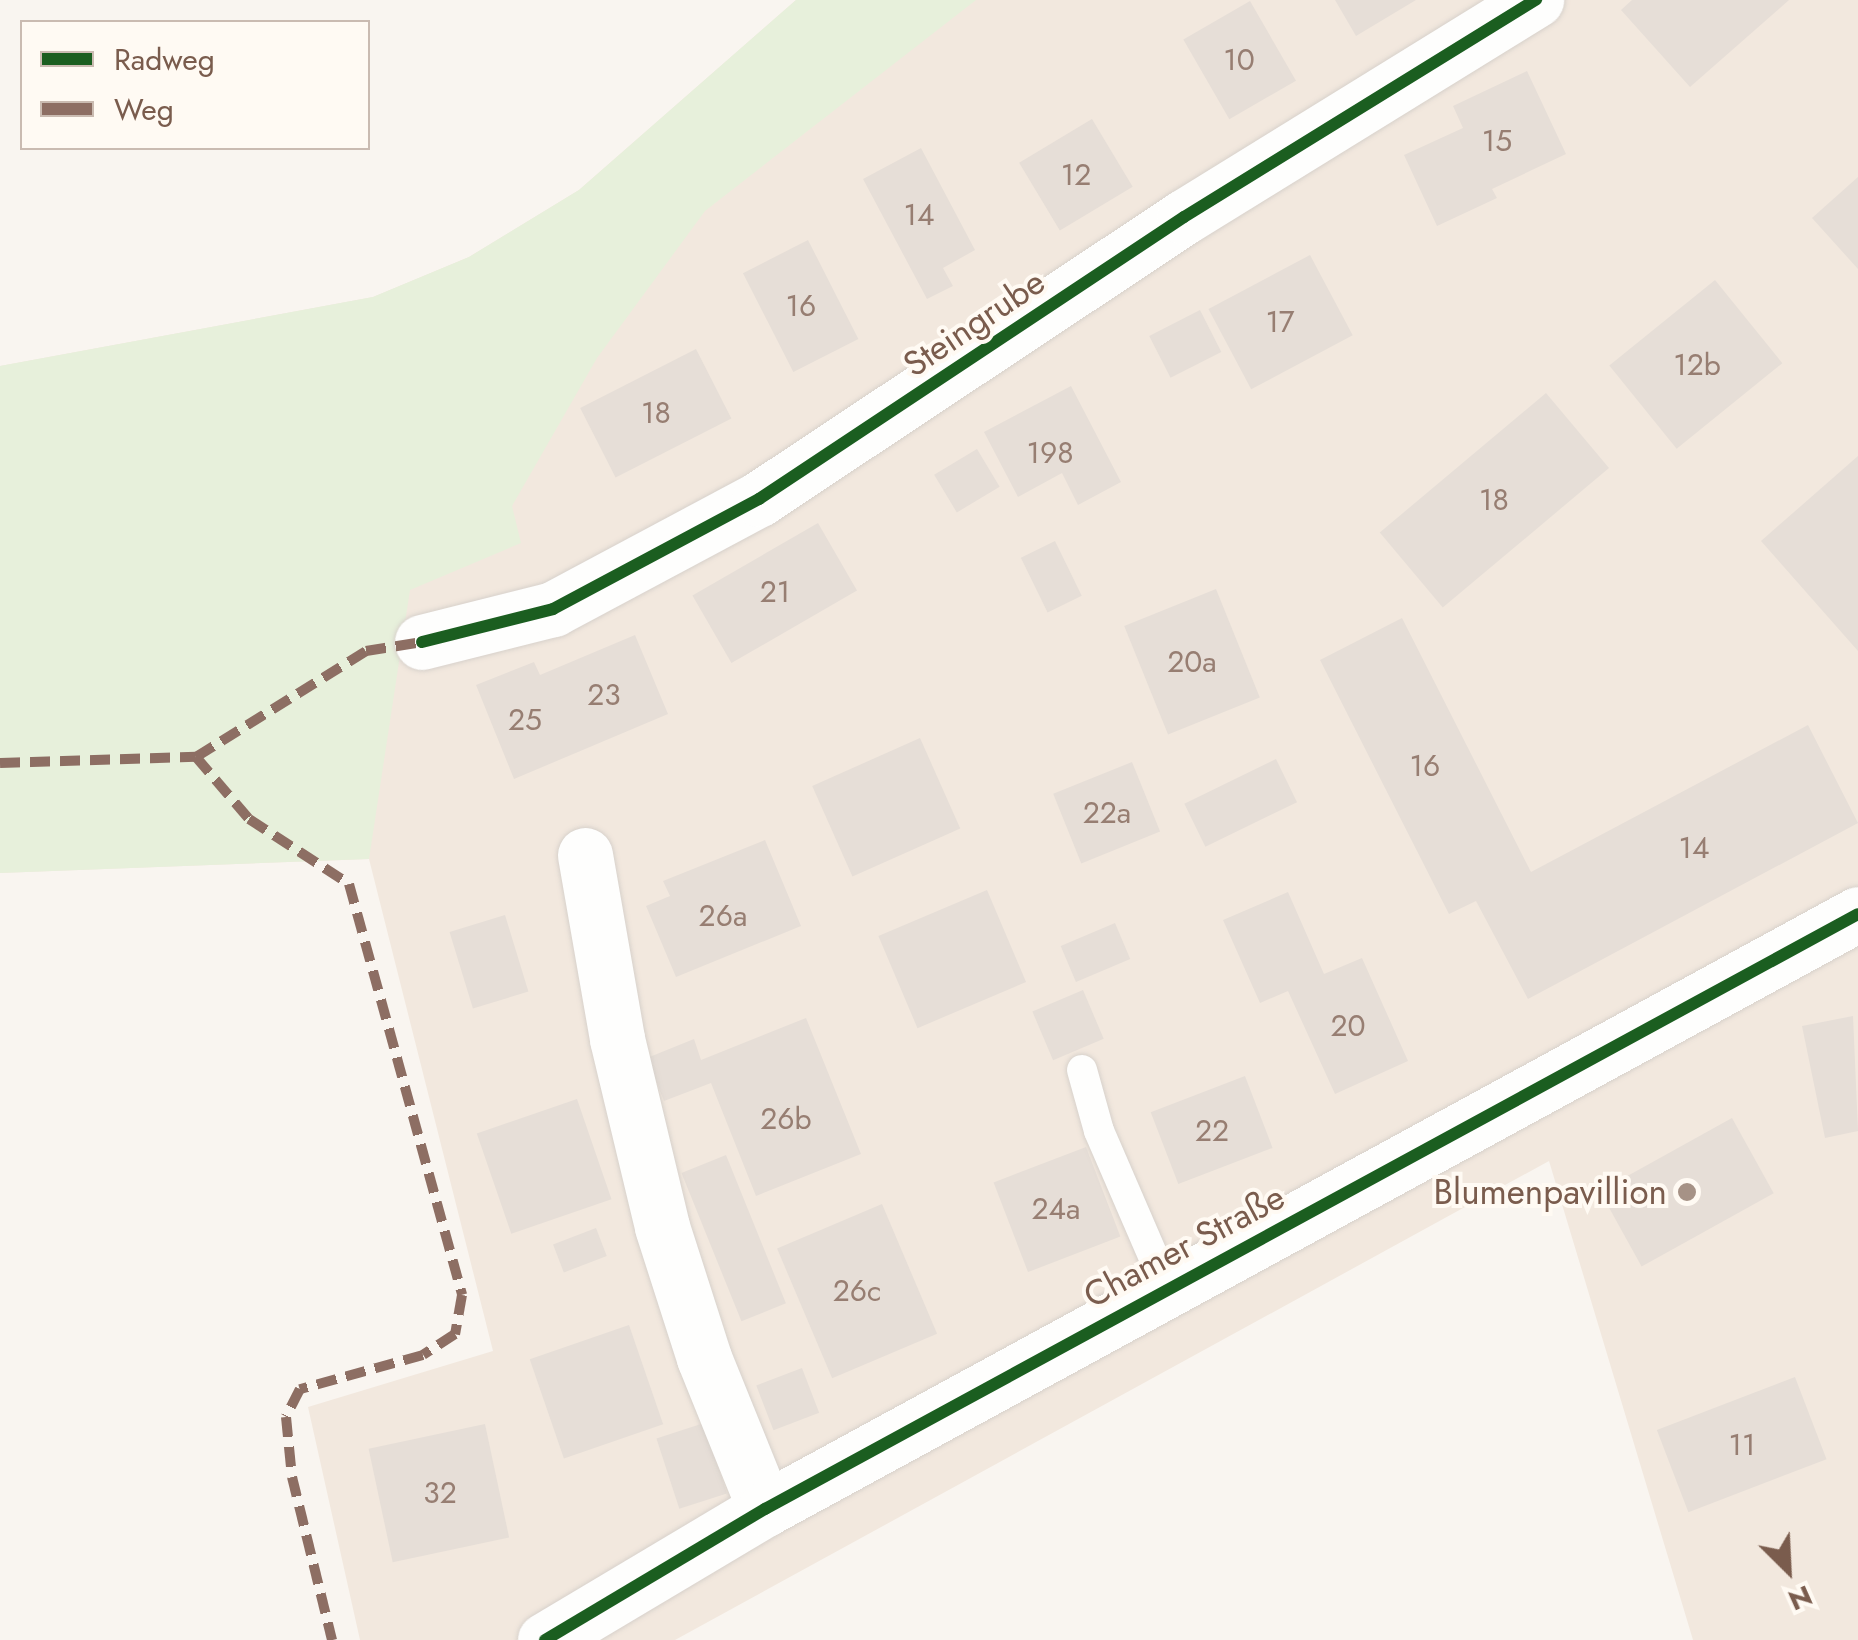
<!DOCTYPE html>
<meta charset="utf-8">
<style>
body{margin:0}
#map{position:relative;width:1858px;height:1640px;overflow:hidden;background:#f9f5f0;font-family:Jost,sans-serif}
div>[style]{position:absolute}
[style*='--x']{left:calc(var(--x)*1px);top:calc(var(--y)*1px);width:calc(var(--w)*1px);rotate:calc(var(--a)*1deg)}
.residential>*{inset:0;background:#f2e8de}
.green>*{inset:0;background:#e7f0db}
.building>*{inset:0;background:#e6ded7;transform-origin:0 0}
.roads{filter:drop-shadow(0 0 2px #d7d1cb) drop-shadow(0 0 2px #d7d1cb)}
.lane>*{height:30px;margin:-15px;padding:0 15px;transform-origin:15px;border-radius:15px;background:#fefefd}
.street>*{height:55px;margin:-27.5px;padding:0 27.5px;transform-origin:27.5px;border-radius:27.5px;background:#fefefd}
.secondary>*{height:55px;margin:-27.5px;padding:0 27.5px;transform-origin:27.5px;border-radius:27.5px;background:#fefefd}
.quiet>*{height:10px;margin-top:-5px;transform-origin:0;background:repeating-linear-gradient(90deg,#8d6e63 0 20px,transparent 0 30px)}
.cycleway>*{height:12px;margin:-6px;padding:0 6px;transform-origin:6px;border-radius:6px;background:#1b5e20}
.dots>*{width:28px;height:28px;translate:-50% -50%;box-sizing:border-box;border:5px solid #fffaf3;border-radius:50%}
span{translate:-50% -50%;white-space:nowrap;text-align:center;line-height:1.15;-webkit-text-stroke:8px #fffaf3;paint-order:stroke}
.number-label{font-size:30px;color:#977e72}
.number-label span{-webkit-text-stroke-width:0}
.street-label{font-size:35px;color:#7a5c4d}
.poi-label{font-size:35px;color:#7a5c4d}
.right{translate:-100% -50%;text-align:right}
.legend{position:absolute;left:20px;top:20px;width:350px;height:130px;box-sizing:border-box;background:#fffaf3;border:2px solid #cabbb1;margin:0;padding:12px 18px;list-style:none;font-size:30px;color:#7a5c4d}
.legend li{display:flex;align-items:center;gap:20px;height:50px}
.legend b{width:50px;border:2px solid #cabbb1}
.north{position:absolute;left:1738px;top:1520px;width:100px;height:100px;-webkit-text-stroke:8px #fffaf3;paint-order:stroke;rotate:156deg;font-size:28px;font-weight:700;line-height:40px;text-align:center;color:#7a5c4d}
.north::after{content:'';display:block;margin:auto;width:35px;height:45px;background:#7a5c4d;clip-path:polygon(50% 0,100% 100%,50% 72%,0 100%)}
</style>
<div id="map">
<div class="residential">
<i style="clip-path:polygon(796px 0,1858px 0,1858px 1640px,1693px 1640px,1549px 1161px,675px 1640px,360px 1640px,308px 1407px,493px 1351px,369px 859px,0 873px,0 366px,373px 297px,469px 257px,579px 190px)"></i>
</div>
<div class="green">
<i style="clip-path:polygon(796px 0,976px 0,705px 211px,597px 358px,512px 506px,521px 543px,410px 590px,369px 859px,0 873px,0 366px,373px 297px,469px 257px,579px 190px)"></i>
</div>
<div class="building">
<i style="clip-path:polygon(1335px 0,1416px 0,1356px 36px)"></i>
<i style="clip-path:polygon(1632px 0,1789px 0,1690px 87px,1621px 10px)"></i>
<i style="left:1250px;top:1px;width:92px;height:77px;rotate:60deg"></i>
<i style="clip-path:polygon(1527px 71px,1566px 154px,1492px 189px,1497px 198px,1437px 226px,1404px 155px,1463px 128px,1453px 106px)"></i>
<i style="left:1092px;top:119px;width:79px;height:85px;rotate:59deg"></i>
<i style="clip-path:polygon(921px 148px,975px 250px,943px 268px,953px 286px,927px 299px,863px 179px)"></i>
<i style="clip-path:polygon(1858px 177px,1858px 269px,1812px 218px)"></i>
<i style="left:808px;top:240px;width:111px;height:73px;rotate:63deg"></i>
<i style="left:1310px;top:255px;width:91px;height:115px;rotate:62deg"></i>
<i style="left:1715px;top:280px;width:107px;height:136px;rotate:51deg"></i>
<i style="left:1200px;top:310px;width:47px;height:57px;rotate:63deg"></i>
<i style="left:696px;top:349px;width:78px;height:130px;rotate:63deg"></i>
<i style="clip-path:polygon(1071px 386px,1121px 482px,1078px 505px,1062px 473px,1018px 497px,984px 432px)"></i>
<i style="left:1546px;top:393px;width:98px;height:217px;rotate:50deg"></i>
<i style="left:977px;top:449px;width:44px;height:50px;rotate:59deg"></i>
<i style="clip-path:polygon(1858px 456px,1858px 651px,1761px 541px)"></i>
<i style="left:818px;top:523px;width:78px;height:145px;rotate:60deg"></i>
<i style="left:1055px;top:541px;width:61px;height:38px;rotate:64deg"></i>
<i style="left:1216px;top:589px;width:117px;height:99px;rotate:68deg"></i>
<i style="clip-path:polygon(1402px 618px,1531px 872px,1808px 725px,1858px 823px,1528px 999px,1476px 901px,1449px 914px,1320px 660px)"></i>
<i style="clip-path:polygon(635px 635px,668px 714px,514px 779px,476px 685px,534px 662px,540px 675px)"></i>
<i style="left:920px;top:738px;width:99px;height:118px;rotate:66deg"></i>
<i style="left:1276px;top:759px;width:48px;height:102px;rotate:64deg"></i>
<i style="left:1132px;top:762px;width:75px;height:85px;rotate:68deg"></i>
<i style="clip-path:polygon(765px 840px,801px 926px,676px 977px,646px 906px,670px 896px,663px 881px)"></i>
<i style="left:987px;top:890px;width:100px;height:118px;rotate:67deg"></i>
<i style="clip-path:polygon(1288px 892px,1324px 974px,1362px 958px,1408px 1061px,1335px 1094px,1288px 991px,1260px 1003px,1223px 920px)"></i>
<i style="left:505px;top:915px;width:80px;height:58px;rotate:73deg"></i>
<i style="left:1115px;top:923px;width:39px;height:59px;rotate:67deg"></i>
<i style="left:1083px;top:990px;width:53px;height:55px;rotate:67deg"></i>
<i style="clip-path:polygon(1853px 1016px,1858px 1131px,1825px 1138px,1802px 1026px)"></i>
<i style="clip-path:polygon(806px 1018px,861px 1154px,756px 1196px,711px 1083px,664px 1101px,647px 1058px,694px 1039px,701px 1060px)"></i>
<i style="left:1245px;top:1076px;width:77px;height:101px;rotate:69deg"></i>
<i style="left:577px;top:1099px;width:106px;height:106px;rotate:71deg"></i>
<i style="left:1732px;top:1118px;width:86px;height:151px;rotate:61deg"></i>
<i style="left:1086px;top:1147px;width:96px;height:99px;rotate:69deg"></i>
<i style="left:726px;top:1155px;width:160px;height:48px;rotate:68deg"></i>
<i style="left:882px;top:1204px;width:141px;height:114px;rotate:67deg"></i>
<i style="left:596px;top:1228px;width:30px;height:46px;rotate:69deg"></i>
<i style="left:629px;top:1325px;width:105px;height:105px;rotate:71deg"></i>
<i style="left:802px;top:1368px;width:48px;height:49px;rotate:69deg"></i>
<i style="left:1795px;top:1377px;width:88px;height:148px;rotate:69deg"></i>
<i style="left:704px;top:1423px;width:74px;height:50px;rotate:72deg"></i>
<i style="left:485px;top:1424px;width:116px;height:119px;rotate:78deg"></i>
</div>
<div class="roads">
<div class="lane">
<i style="--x:1082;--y:1070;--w:63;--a:74.4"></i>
<i style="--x:1099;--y:1131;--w:171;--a:66.6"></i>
</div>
<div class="street">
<i style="--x:422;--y:642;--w:135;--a:-14.1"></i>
<i style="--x:553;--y:609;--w:234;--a:-28.1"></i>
<i style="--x:759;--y:499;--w:510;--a:-33.57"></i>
<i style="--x:1184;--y:217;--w:414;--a:-31.7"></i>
<i style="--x:585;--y:855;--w:187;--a:80.1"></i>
<i style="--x:617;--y:1039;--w:193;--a:76.5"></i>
<i style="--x:662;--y:1227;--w:138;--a:72.2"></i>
<i style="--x:704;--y:1358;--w:163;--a:68"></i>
</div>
<div class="secondary">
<i style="--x:545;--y:1640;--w:256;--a:-30.8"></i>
<i style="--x:765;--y:1509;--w:1244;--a:-28.56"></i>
</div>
</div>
<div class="quiet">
<i style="--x:196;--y:757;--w:82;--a:49.5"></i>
<i style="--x:249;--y:819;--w:119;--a:33"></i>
<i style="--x:349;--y:884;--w:426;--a:74.6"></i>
<i style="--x:462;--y:1295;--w:40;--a:100"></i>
<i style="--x:455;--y:1334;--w:38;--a:147"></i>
<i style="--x:423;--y:1355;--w:128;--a:164.5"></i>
<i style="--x:300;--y:1389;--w:31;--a:117"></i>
<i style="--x:286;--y:1417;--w:60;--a:84.3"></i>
<i style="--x:292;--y:1477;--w:168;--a:76.2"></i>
<i style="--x:0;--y:763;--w:196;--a:-1.8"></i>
<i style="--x:196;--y:757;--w:200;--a:-31.9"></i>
<i style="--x:366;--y:651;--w:57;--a:-9.1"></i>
</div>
<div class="cycleway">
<i style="--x:422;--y:642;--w:135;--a:-14.1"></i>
<i style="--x:553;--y:609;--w:234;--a:-28.1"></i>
<i style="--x:759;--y:499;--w:510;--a:-33.57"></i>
<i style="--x:1184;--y:217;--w:414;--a:-31.7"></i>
<i style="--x:545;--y:1640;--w:256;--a:-30.8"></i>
<i style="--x:765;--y:1509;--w:1244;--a:-28.56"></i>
</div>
<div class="dots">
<i style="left:1687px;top:1192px;background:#a69286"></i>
</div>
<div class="number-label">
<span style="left:1239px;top:60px">10</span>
<span style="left:1497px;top:141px">15</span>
<span style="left:1076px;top:175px">12</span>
<span style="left:919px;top:215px">14</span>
<span style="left:801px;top:306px">16</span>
<span style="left:1280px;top:322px">17</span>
<span style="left:1697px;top:365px">12b</span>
<span style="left:656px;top:413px">18</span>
<span style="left:1050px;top:453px">198</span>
<span style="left:1494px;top:500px">18</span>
<span style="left:775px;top:592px">21</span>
<span style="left:1192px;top:662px">20a</span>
<span style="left:604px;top:695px">23</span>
<span style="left:525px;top:720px">25</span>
<span style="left:1425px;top:766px">16</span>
<span style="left:1107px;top:813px">22a</span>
<span style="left:1694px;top:848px">14</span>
<span style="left:723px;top:916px">26a</span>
<span style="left:1348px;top:1026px">20</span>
<span style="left:786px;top:1119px">26b</span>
<span style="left:1212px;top:1131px">22</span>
<span style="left:1056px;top:1209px">24a</span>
<span style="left:857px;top:1291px">26c</span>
<span style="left:1742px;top:1445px">11</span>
<span style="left:440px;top:1493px">32</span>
</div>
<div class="street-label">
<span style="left:974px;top:323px;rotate:-34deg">Steingrube</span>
<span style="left:1184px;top:1246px;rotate:-28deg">Chamer Straße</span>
</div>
<div class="poi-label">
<span class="right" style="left:1667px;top:1192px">Blumenpavillion</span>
</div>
<ul class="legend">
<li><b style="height:12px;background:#1b5e20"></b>Radweg</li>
<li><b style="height:12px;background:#8d6e63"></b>Weg</li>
</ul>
<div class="north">N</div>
</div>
